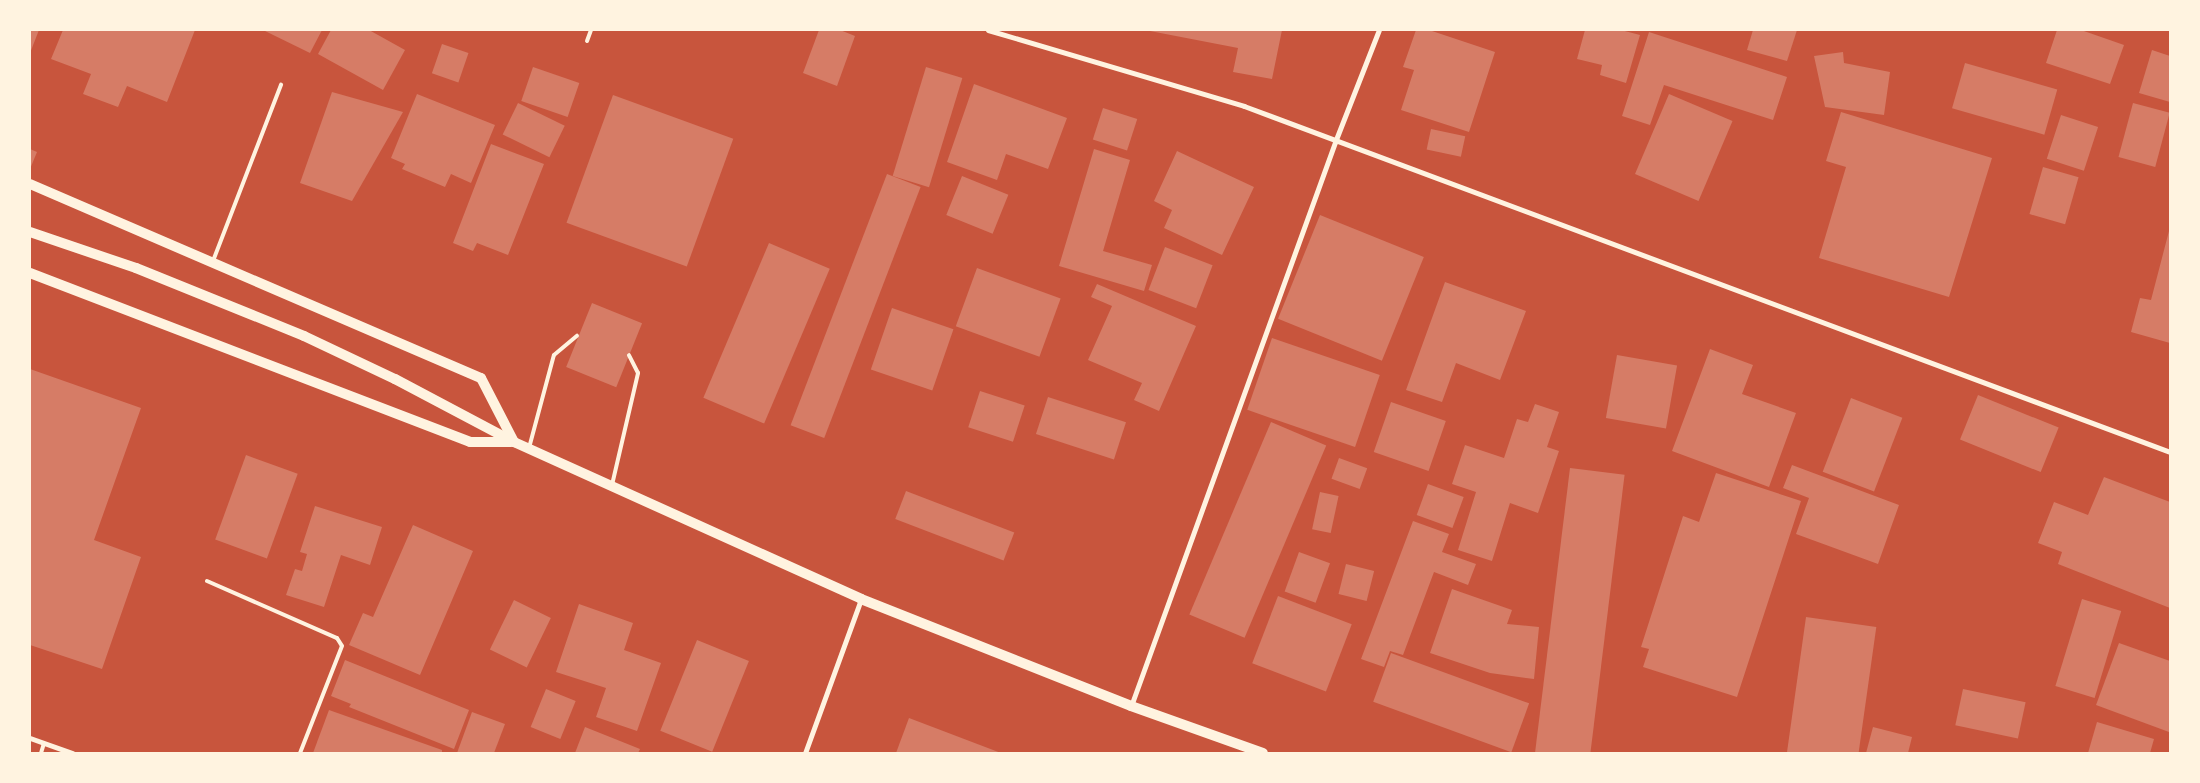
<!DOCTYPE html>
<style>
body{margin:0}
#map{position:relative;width:2200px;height:783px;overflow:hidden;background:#c8553d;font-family:Roboto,sans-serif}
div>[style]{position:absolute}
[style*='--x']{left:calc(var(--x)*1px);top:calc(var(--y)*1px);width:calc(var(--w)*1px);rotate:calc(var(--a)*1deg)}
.building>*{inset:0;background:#d67c66;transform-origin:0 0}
.service>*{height:4px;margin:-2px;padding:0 2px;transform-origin:2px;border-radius:2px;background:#fff3e0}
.minor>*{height:5px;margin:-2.5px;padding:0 2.5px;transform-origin:2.5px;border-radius:2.5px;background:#fff3e0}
.secondary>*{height:10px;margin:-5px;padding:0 5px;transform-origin:5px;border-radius:5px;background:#fff3e0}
span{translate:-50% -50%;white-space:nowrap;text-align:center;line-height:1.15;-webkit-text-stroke:4.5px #fff3e0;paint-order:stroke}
.frame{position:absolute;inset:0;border:31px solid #fff3e0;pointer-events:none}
</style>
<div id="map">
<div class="building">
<i style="clip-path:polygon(30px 30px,39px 30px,30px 53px)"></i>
<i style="clip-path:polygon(63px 30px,195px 30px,167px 102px,127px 86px,118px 107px,83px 94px,91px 74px,51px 59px)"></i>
<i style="clip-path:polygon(263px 30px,322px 30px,310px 53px)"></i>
<i style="clip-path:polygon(331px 30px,369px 30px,405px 50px,383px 90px,318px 54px)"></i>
<i style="clip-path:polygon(819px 30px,840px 30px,855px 36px,837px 86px,803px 73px)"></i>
<i style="clip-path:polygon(1282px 30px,1272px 79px,1233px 72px,1238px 48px,1150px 31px)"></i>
<i style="clip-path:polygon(1416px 30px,1429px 30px,1495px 52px,1469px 132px,1401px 110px,1414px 70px,1403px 67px)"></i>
<i style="clip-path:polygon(1585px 30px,1621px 30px,1640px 35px,1626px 83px,1600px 75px,1602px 65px,1577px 59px)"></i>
<i style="clip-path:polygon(1753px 30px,1797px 30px,1787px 61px,1747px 50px)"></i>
<i style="clip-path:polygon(2057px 30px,2081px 30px,2124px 45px,2110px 84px,2046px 63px)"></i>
<i style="clip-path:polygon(1649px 32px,1787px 77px,1773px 120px,1664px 85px,1650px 125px,1622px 116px)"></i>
<i style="left:442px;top:44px;width:28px;height:31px;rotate:19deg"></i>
<i style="clip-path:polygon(2152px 50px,2170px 56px,2170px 102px,2139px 93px)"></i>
<i style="clip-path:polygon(1843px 52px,1844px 63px,1890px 72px,1884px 115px,1825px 107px,1814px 56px)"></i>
<i style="left:1965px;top:63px;width:96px;height:47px;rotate:16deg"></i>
<i style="left:533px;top:67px;width:49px;height:36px;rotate:19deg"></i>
<i style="left:926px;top:67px;width:38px;height:114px;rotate:17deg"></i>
<i style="clip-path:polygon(974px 84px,1067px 118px,1048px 169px,1006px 154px,997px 180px,947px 162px)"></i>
<i style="clip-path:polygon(332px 92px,403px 112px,352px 201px,300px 183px)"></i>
<i style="clip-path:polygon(417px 94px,495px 125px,471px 183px,451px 174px,445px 187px,402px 169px,405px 164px,391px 158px)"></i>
<i style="left:1669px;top:94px;width:69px;height:87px;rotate:23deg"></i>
<i style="left:613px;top:95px;width:128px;height:136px;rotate:20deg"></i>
<i style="left:518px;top:103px;width:52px;height:35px;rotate:26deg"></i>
<i style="left:2133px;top:103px;width:38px;height:56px;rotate:15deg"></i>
<i style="left:1103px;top:108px;width:36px;height:33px;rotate:18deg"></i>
<i style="clip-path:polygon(1841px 112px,1992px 158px,1949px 297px,1819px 258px,1846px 167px,1826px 161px)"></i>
<i style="left:2061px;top:115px;width:39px;height:46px;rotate:18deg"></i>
<i style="left:1431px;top:129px;width:35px;height:21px;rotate:12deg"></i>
<i style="clip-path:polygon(491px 144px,544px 164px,508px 255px,477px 243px,473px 251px,453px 243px)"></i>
<i style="clip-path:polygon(30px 149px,37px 152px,30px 169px)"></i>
<i style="clip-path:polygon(1094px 149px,1130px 160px,1103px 251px,1152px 265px,1144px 291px,1059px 266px)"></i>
<i style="clip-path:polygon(1177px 151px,1254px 187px,1222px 255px,1164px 228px,1172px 210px,1154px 201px)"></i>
<i style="left:2043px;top:167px;width:37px;height:49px;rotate:16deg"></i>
<i style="left:887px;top:174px;width:36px;height:269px;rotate:21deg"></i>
<i style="left:962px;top:176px;width:50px;height:42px;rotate:22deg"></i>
<i style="left:1320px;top:215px;width:112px;height:112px;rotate:22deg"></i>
<i style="clip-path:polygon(2169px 231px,2170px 231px,2170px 343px,2131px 332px,2140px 298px,2151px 300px)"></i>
<i style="left:769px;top:243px;width:66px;height:168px;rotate:23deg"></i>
<i style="left:1165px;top:247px;width:51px;height:46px;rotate:21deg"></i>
<i style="left:977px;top:268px;width:89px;height:62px;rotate:20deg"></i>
<i style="clip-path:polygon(1445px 282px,1526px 311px,1500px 380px,1456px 363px,1442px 402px,1406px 390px)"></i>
<i style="clip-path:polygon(1097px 284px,1196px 326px,1159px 411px,1134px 400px,1142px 383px,1088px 360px,1112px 306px,1091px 297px)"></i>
<i style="left:592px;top:303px;width:54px;height:69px;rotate:22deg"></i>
<i style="left:892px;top:308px;width:65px;height:65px;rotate:19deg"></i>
<i style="left:1272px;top:338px;width:114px;height:76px;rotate:19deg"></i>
<i style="clip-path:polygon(1710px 349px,1753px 365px,1742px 394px,1796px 413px,1769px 487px,1672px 451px)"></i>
<i style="left:1617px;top:355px;width:61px;height:64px;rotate:10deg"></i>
<i style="clip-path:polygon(30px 369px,141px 408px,94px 540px,141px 557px,102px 669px,30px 645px)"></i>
<i style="left:980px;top:391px;width:47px;height:38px;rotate:18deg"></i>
<i style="left:1978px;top:395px;width:87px;height:48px;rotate:22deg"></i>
<i style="left:1048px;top:397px;width:82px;height:39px;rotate:18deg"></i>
<i style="left:1851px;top:398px;width:55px;height:79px;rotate:21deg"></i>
<i style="left:1391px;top:402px;width:58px;height:53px;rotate:19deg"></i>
<i style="clip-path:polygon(1535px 404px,1559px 412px,1547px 447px,1559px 451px,1538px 513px,1510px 503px,1492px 561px,1458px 550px,1476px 492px,1452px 484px,1465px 445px,1504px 458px,1517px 419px,1528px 422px)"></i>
<i style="left:1271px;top:422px;width:60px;height:209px;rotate:23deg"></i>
<i style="left:246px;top:455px;width:55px;height:90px;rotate:20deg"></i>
<i style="left:1339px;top:458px;width:30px;height:22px;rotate:20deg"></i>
<i style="clip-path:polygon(1792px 465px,1899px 505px,1878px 564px,1796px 534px,1809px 498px,1783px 488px)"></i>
<i style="left:1570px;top:468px;width:55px;height:288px;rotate:7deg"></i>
<i style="clip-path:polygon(1716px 473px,1801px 501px,1737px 697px,1643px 667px,1649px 649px,1641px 647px,1683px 516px,1699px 522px)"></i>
<i style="clip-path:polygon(2104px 477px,2170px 502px,2170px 608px,2058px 564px,2062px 552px,2038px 543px,2054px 502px,2088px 515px)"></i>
<i style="left:1428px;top:484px;width:38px;height:33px;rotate:20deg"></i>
<i style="left:906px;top:491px;width:116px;height:30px;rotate:21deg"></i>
<i style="left:1320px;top:492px;width:19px;height:38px;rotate:12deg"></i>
<i style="clip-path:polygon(315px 506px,382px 527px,370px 565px,341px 555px,324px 607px,286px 595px,295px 569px,302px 571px,307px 554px,300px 552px)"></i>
<i style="clip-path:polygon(1413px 521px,1449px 534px,1442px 552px,1476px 564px,1468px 585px,1434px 572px,1403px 655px,1390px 651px,1384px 667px,1361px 659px)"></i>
<i style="clip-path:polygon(413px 525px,473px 551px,420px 675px,349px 645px,363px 613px,373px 617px)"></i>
<i style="left:1299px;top:552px;width:33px;height:42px;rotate:20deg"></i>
<i style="left:1346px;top:564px;width:29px;height:31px;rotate:14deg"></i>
<i style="clip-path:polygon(1452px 589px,1512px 610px,1507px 624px,1539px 627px,1534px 679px,1490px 673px,1430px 653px)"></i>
<i style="left:1278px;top:596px;width:79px;height:72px;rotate:21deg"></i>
<i style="left:2082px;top:599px;width:41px;height:91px;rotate:17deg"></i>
<i style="left:514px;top:600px;width:41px;height:55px;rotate:26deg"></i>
<i style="clip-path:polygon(579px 604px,633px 623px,624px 650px,661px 663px,637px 731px,596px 717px,606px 688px,556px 672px)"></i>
<i style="left:1806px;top:617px;width:71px;height:137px;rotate:8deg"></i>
<i style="left:697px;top:640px;width:56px;height:98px;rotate:22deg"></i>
<i style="clip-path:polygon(2119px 643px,2170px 661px,2169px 732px,2096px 705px)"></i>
<i style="left:1391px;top:653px;width:147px;height:52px;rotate:20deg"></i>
<i style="clip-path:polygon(345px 660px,469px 710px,454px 749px,349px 707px,351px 704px,331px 696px)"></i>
<i style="left:546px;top:689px;width:32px;height:41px;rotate:22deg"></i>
<i style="left:1963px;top:689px;width:64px;height:37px;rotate:12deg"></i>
<i style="clip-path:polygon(329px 710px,442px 750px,442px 753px,313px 753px)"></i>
<i style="clip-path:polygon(472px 712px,505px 724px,494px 753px,457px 753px)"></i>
<i style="clip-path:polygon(909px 718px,1001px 753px,896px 753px)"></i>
<i style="clip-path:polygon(2097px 722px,2154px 739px,2150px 753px,2088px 753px)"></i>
<i style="clip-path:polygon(585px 727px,640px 749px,638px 753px,575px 753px)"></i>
<i style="clip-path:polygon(1873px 727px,1912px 737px,1908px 753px,1866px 753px)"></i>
</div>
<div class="service">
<i style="--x:587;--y:41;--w:12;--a:-70"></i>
<i style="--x:213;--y:261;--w:189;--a:-68.9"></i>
<i style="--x:529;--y:448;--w:96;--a:-75"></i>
<i style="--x:554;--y:355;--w:30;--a:-40"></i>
<i style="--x:612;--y:485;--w:115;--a:-76.9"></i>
<i style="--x:638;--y:373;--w:20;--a:-117"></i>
<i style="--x:207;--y:581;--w:142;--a:23.7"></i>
<i style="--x:337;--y:638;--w:9;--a:58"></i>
<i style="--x:342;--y:646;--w:115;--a:111.4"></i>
<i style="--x:41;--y:753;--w:10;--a:-73"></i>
</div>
<div class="minor">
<i style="--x:988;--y:30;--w:267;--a:16.5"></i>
<i style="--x:1244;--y:106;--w:989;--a:20.49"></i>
<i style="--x:1131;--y:706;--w:600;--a:-70.11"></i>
<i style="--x:1335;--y:142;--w:120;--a:-68.6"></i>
<i style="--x:30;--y:738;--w:45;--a:19.7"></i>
<i style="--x:805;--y:753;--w:164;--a:-70"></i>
</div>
<div class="secondary">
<i style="--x:30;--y:184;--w:491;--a:23.3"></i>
<i style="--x:481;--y:378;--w:72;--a:62.7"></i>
<i style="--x:30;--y:232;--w:112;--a:18.8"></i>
<i style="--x:136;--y:268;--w:181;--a:22"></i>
<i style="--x:304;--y:336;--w:101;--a:25.3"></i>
<i style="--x:395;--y:379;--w:135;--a:27.9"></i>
<i style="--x:514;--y:442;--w:381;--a:24.3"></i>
<i style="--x:861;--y:599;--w:290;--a:21.6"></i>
<i style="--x:1131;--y:706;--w:140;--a:19.6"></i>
<i style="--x:30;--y:273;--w:471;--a:21"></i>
<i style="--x:470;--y:442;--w:41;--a:0"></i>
</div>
<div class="frame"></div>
</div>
